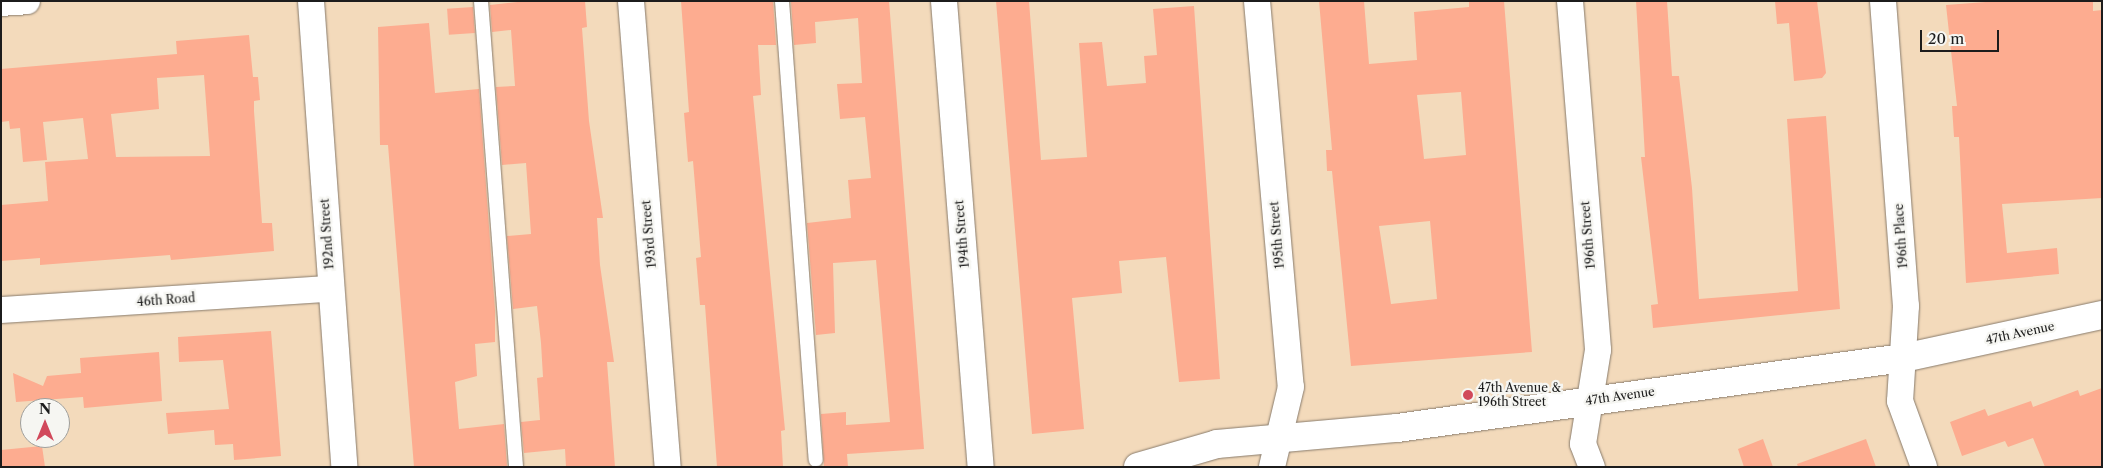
<!DOCTYPE html>
<style>
body{margin:0}
#map{position:relative;width:2103px;height:468px;overflow:hidden;background:#f3dabb;font-family:"Libre Caslon Text",serif}
div>[style]{position:absolute}
[style*='--x']{left:calc(var(--x)*1px);top:calc(var(--y)*1px);width:calc(var(--w)*1px);rotate:calc(var(--a)*1deg)}
.building>*{inset:0;background:#fdac90;transform-origin:0 0}
.roads{filter:drop-shadow(0 0 1px #887b6c) drop-shadow(0 0 1px #887b6c)}
.lane>*{height:14px;margin:-7px;padding:0 7px;transform-origin:7px;border-radius:7px;background:#fff}
.street>*{height:26px;margin:-13px;padding:0 13px;transform-origin:13px;border-radius:13px;background:#fff}
.secondary>*{height:28px;margin:-14px;padding:0 14px;transform-origin:14px;border-radius:14px;background:#fff}
.dots>*{width:14px;height:14px;translate:-50% -50%;box-sizing:border-box;border:2px solid #f6f6f2;border-radius:50%}
span{translate:-50% -50%;white-space:nowrap;text-align:center;line-height:1.15;-webkit-text-stroke:4.5px #f6f6f2;paint-order:stroke}
.street-label{font-size:12px;color:#1c1c1c}
.poi-label{font-size:12px;color:#1c1c1c}
.left{translate:0 -50%;text-align:left}
.frame{position:absolute;inset:0;border:2px solid #1c1c1c;pointer-events:none}
.north{position:absolute;left:20px;top:398px;width:50px;height:50px;box-sizing:border-box;background:#f6f6f2;border:1px solid #9f9f9c;border-radius:50%;rotate:0deg;font-size:14px;font-weight:700;line-height:20px;text-align:center;color:#1c1c1c}
.north::after{content:'';display:block;margin:auto;width:18px;height:22px;background:#d1495b;clip-path:polygon(50% 0,100% 100%,50% 72%,0 100%)}
.scale{position:absolute;left:1920px;top:30px;width:79px;height:22px;box-sizing:border-box;border:2px solid #1c1c1c;border-top:0;padding-left:6px;font-size:15px;line-height:18px;white-space:nowrap;color:#1c1c1c;-webkit-text-stroke:4px #f6f6f2;paint-order:stroke}
</style>
<div id="map">
<div class="building">
<i style="clip-path:polygon(527px 1px,585px 1px,587px 27px,582px 28px,589px 121px,603px 218px,597px 218px,600px 265px,614px 362px,607px 362px,615px 467px,566px 467px,565px 449px,524px 453px,521px 422px,540px 420px,537px 378px,543px 377px,541px 343px,537px 306px,513px 309px,507px 236px,531px 234px,526px 163px,502px 165px,496px 87px,515px 86px,511px 30px,492px 32px,490px 5px)"></i>
<i style="clip-path:polygon(681px 1px,773px 1px,776px 45px,758px 45px,761px 95px,753px 96px,785px 430px,781px 431px,783px 467px,717px 467px,705px 305px,700px 305px,696px 258px,701px 257px,693px 161px,688px 162px,684px 113px,689px 112px)"></i>
<i style="clip-path:polygon(791px 1px,889px 1px,924px 449px,847px 454px,848px 467px,824px 467px,821px 414px,846px 412px,846px 425px,890px 422px,876px 260px,833px 263px,835px 333px,816px 335px,807px 223px,851px 218px,848px 180px,871px 178px,865px 117px,840px 119px,837px 84px,862px 83px,858px 18px,815px 22px,816px 43px,794px 45px)"></i>
<i style="clip-path:polygon(996px 1px,1029px 1px,1041px 160px,1087px 157px,1079px 43px,1102px 42px,1107px 86px,1146px 83px,1144px 56px,1157px 55px,1153px 9px,1194px 6px,1220px 379px,1179px 382px,1166px 257px,1119px 261px,1122px 293px,1072px 298px,1084px 429px,1032px 434px)"></i>
<i style="clip-path:polygon(evenodd,1319px 1px,1364px 1px,1369px 64px,1417px 60px,1414px 12px,1469px 7px,1469px 1px,1504px 1px,1532px 352px,1351px 366px,1332px 171px,1327px 171px,1326px 150px,1332px 150px,1319px 1px,1461px 92px,1466px 155px,1424px 159px,1417px 95px,1461px 92px,1319px 1px,1430px 221px,1437px 299px,1391px 304px,1379px 226px,1430px 221px)"></i>
<i style="clip-path:polygon(1636px 1px,1667px 1px,1672px 76px,1679px 76px,1692px 188px,1699px 299px,1798px 291px,1787px 119px,1826px 116px,1840px 309px,1653px 328px,1651px 305px,1658px 304px,1641px 157px,1645px 157px)"></i>
<i style="clip-path:polygon(1775px 1px,1817px 1px,1826px 73px,1822px 78px,1794px 81px,1789px 23px,1777px 24px)"></i>
<i style="clip-path:polygon(1999px 1px,2093px 1px,2093px 11px,2102px 10px,2102px 198px,2002px 204px,2007px 253px,2057px 248px,2059px 274px,1966px 283px,1959px 137px,1954px 137px,1952px 106px,1957px 106px,1946px 5px)"></i>
<i style="left:473px;top:7px;width:26px;height:26px;rotate:86deg"></i>
<i style="clip-path:polygon(429px 23px,435px 93px,479px 89px,495px 310px,495px 342px,475px 344px,477px 376px,455px 382px,459px 429px,504px 424px,507px 467px,414px 467px,388px 145px,380px 145px,378px 27px)"></i>
<i style="clip-path:polygon(evenodd,249px 35px,253px 77px,258px 77px,260px 100px,254px 101px,254px 111px,262px 223px,272px 223px,274px 251px,171px 260px,170px 255px,40px 265px,40px 258px,1px 261px,1px 205px,48px 201px,45px 162px,88px 159px,83px 118px,43px 122px,47px 160px,23px 162px,20px 128px,10px 129px,9px 121px,1px 122px,1px 69px,177px 54px,176px 41px,249px 35px,204px 75px,210px 156px,116px 157px,111px 114px,159px 109px,157px 78px,204px 75px)"></i>
<i style="clip-path:polygon(271px 331px,281px 456px,234px 460px,233px 444px,215px 445px,214px 430px,168px 434px,166px 413px,229px 409px,223px 360px,179px 362px,178px 337px)"></i>
<i style="clip-path:polygon(159px 352px,162px 401px,84px 408px,83px 397px,16px 402px,13px 373px,43px 386px,47px 376px,81px 373px,80px 358px)"></i>
<i style="clip-path:polygon(2102px 388px,2102px 467px,2045px 467px,2033px 438px,2008px 447px,2005px 441px,1962px 456px,1950px 422px,1985px 409px,1988px 416px,2031px 401px,2033px 407px,2078px 390px,2080px 396px)"></i>
<i style="clip-path:polygon(1763px 439px,1773px 467px,1744px 467px,1738px 449px)"></i>
<i style="clip-path:polygon(1866px 439px,1876px 467px,1798px 467px,1797px 464px)"></i>
<i style="clip-path:polygon(42px 446px,45px 467px,1px 467px,1px 450px)"></i>
</div>
<div class="roads">
<div class="lane">
<i style="--x:481;--y:1;--w:467;--a:85.7"></i>
<i style="--x:782;--y:1;--w:460;--a:85.8"></i>
</div>
<div class="street">
<i style="--x:311;--y:1;--w:467;--a:85.9"></i>
<i style="--x:631;--y:1;--w:467;--a:85.5"></i>
<i style="--x:944;--y:1;--w:467;--a:85.5"></i>
<i style="--x:1257;--y:1;--w:387;--a:85"></i>
<i style="--x:1291;--y:387;--w:82;--a:103.4"></i>
<i style="--x:1570;--y:1;--w:350;--a:85.4"></i>
<i style="--x:1598;--y:350;--w:95;--a:99.1"></i>
<i style="--x:1583;--y:444;--w:25;--a:69"></i>
<i style="--x:1883;--y:1;--w:306;--a:85.7"></i>
<i style="--x:1906;--y:306;--w:95;--a:93.6"></i>
<i style="--x:1900;--y:401;--w:70;--a:70"></i>
<i style="--x:1;--y:3;--w:26;--a:-4"></i>
<i style="--x:1;--y:310;--w:330;--a:-3.7"></i>
</div>
<div class="secondary">
<i style="--x:1138;--y:467;--w:82;--a:-16.2"></i>
<i style="--x:1217;--y:444;--w:181;--a:-5.1"></i>
<i style="--x:1397;--y:428;--w:511;--a:-7.88"></i>
<i style="--x:1903;--y:358;--w:204;--a:-12.2"></i>
</div>
</div>
<div class="dots">
<i style="left:1468px;top:395px;background:#d1495b"></i>
</div>
<div class="street-label">
<span style="left:327px;top:234px;rotate:-94deg">192nd Street</span>
<span style="left:649px;top:234px;rotate:-95deg">193rd Street</span>
<span style="left:962px;top:234px;rotate:-95deg">194th Street</span>
<span style="left:1277px;top:235px;rotate:-95deg">195th Street</span>
<span style="left:1588px;top:235px;rotate:-95deg">196th Street</span>
<span style="left:1901px;top:236px;rotate:-94deg">196th Place</span>
<span style="left:166px;top:300px;rotate:-4deg">46th Road</span>
<span style="left:2020px;top:333px;rotate:-12deg">47th Avenue</span>
<span style="left:1620px;top:396px;rotate:-8deg">47th Avenue</span>
</div>
<div class="poi-label">
<span class="left" style="left:1478px;top:395px">47th Avenue &amp;<br>196th Street</span>
</div>
<div class="frame"></div>
<div class="north">N</div>
<div class="scale">20 m</div>
</div>
